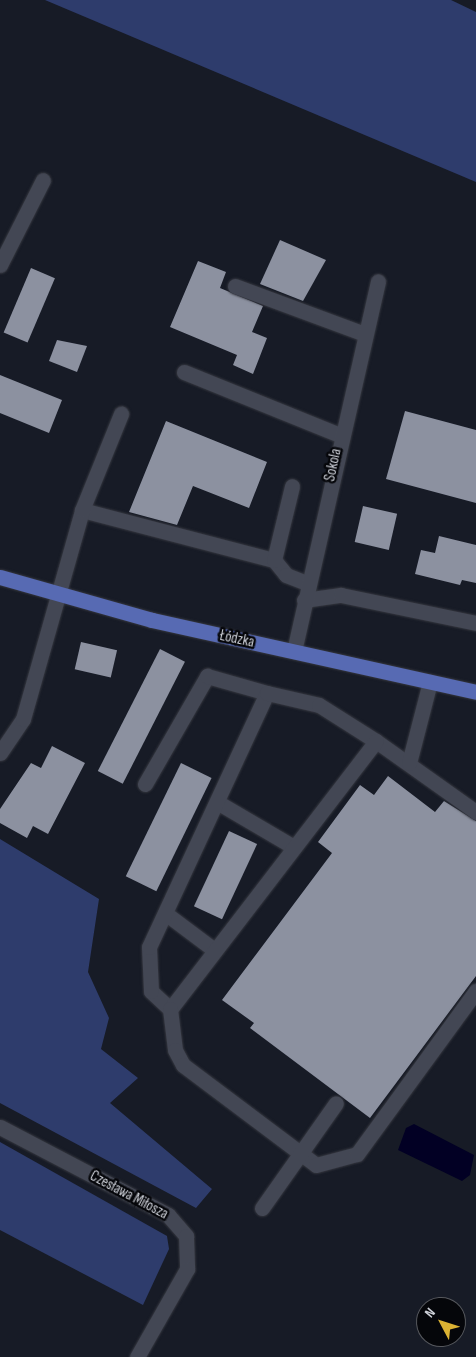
<!DOCTYPE html>
<meta charset="utf-8">
<style>
body{margin:0}
#map{position:relative;width:476px;height:1357px;overflow:hidden;background:#171b26;font-family:"Sofia Sans Condensed",sans-serif}
div>[style]{position:absolute}
[style*='--x']{left:calc(var(--x)*1px);top:calc(var(--y)*1px);width:calc(var(--w)*1px);rotate:calc(var(--a)*1deg)}
.green>*{inset:0;background:#2e3c6c}
.water>*{inset:0;background:#020024}
.building>*{inset:0;background:#8c91a0;transform-origin:0 0}
.roads{filter:drop-shadow(0 0 1px #35373f) drop-shadow(0 0 1px #35373f)}
.minor>*{height:15px;margin:-7.5px;padding:0 7.5px;transform-origin:7.5px;border-radius:7.5px;background:#434754}
.major>*{height:15px;margin:-7.5px;padding:0 7.5px;transform-origin:7.5px;border-radius:7.5px;background:#576ab3}
span{translate:-50% -50%;white-space:nowrap;text-align:center;line-height:1.15;-webkit-text-stroke:5px #05060a;paint-order:stroke}
.street-label{font-size:15px;color:#cfd2da}
.north{position:absolute;left:416px;top:1297px;width:50px;height:50px;box-sizing:border-box;background:#05060a;border:1px solid #56585d;border-radius:50%;rotate:310deg;font-size:14px;font-weight:700;line-height:20px;text-align:center;color:#cfd2da}
.north::after{content:'';display:block;margin:auto;width:18px;height:22px;background:#dbb233;clip-path:polygon(50% 0,100% 100%,50% 72%,0 100%)}
</style>
<div id="map">
<div class="green">
<i style="clip-path:polygon(45px 0,451px 0,476px 12px,476px 182px)"></i>
<i style="clip-path:polygon(0 839px,99px 899px,88px 972px,109px 1018px,101px 1049px,138px 1078px,110px 1103px,212px 1189px,196px 1208px,0 1103px)"></i>
<i style="clip-path:polygon(0 1142px,167px 1236px,169px 1249px,143px 1305px,0 1230px)"></i>
</div>
<div class="water">
<i style="clip-path:polygon(414px 1124px,474px 1155px,470px 1175px,462px 1181px,398px 1150px,406px 1128px)"></i>
</div>
<div class="building">
<i style="clip-path:polygon(280px 240px,326px 260px,303px 301px,260px 284px)"></i>
<i style="clip-path:polygon(198px 261px,226px 272px,220px 288px,263px 306px,252px 332px,267px 338px,253px 374px,233px 365px,237px 355px,170px 327px)"></i>
<i style="left:31px;top:268px;width:26px;height:70px;rotate:23deg"></i>
<i style="clip-path:polygon(57px 340px,87px 346px,77px 372px,49px 361px)"></i>
<i style="clip-path:polygon(0 375px,62px 400px,49px 433px,0 413px)"></i>
<i style="clip-path:polygon(405px 411px,476px 430px,476px 503px,386px 479px)"></i>
<i style="clip-path:polygon(166px 421px,267px 462px,249px 508px,193px 486px,177px 525px,129px 512px)"></i>
<i style="left:363px;top:506px;width:35px;height:37px;rotate:13deg"></i>
<i style="clip-path:polygon(439px 536px,476px 545px,476px 583px,462px 580px,460px 585px,415px 574px,421px 550px,435px 553px)"></i>
<i style="left:81px;top:642px;width:37px;height:28px;rotate:13deg"></i>
<i style="left:160px;top:649px;width:28px;height:137px;rotate:27deg"></i>
<i style="clip-path:polygon(52px 746px,85px 763px,48px 834px,33px 826px,27px 838px,0 823px,0 809px,31px 763px,41px 768px)"></i>
<i style="left:181px;top:763px;width:34px;height:126px;rotate:26deg"></i>
<i style="clip-path:polygon(388px 776px,435px 812px,444px 801px,476px 821px,476px 976px,370px 1118px,250px 1028px,254px 1023px,222px 1000px,332px 853px,318px 842px,360px 785px,374px 795px)"></i>
<i style="left:229px;top:831px;width:31px;height:83px;rotate:25deg"></i>
</div>
<div class="roads">
<div class="minor">
<i style="--x:0;--y:265;--w:95;--a:-63.2"></i>
<i style="--x:235;--y:286;--w:139;--a:20.3"></i>
<i style="--x:184;--y:372;--w:168;--a:22"></i>
<i style="--x:82;--y:510;--w:198;--a:14.6"></i>
<i style="--x:274;--y:560;--w:19;--a:51"></i>
<i style="--x:286;--y:575;--w:22;--a:21"></i>
<i style="--x:274;--y:560;--w:76;--a:-76.3"></i>
<i style="--x:304;--y:600;--w:37;--a:-8"></i>
<i style="--x:341;--y:595;--w:138;--a:11.7"></i>
<i style="--x:294;--y:651;--w:379;--a:-77.2"></i>
<i style="--x:376;--y:741;--w:123;--a:35.4"></i>
<i style="--x:0;--y:753;--w:41;--a:-55.9"></i>
<i style="--x:23;--y:719;--w:217;--a:-74.2"></i>
<i style="--x:82;--y:510;--w:104;--a:-67.9"></i>
<i style="--x:409;--y:763;--w:84;--a:-75.5"></i>
<i style="--x:145;--y:784;--w:125;--a:-60.1"></i>
<i style="--x:207;--y:676;--w:62;--a:15.8"></i>
<i style="--x:217;--y:802;--w:87;--a:30.4"></i>
<i style="--x:165;--y:913;--w:60;--a:36.9"></i>
<i style="--x:170;--y:1009;--w:26;--a:-137"></i>
<i style="--x:151;--y:991;--w:44;--a:-92.6"></i>
<i style="--x:149;--y:947;--w:280;--a:-65.1"></i>
<i style="--x:267;--y:693;--w:53;--a:13"></i>
<i style="--x:319;--y:705;--w:67;--a:32.3"></i>
<i style="--x:376;--y:741;--w:338;--a:127.5"></i>
<i style="--x:170;--y:1009;--w:41;--a:83"></i>
<i style="--x:175;--y:1050;--w:17;--a:62"></i>
<i style="--x:183;--y:1065;--w:166;--a:36.9"></i>
<i style="--x:316;--y:1165;--w:42;--a:-15"></i>
<i style="--x:357;--y:1154;--w:202;--a:-53.9"></i>
<i style="--x:0;--y:1127;--w:190;--a:27.6"></i>
<i style="--x:168;--y:1215;--w:28;--a:49"></i>
<i style="--x:186;--y:1236;--w:33;--a:88"></i>
<i style="--x:187;--y:1269;--w:101;--a:119.6"></i>
<i style="--x:262;--y:1208;--w:128;--a:-54.8"></i>
</div>
<div class="major">
<i style="--x:0;--y:577;--w:158;--a:15.8"></i>
<i style="--x:152;--y:620;--w:332;--a:12.5"></i>
</div>
</div>
<div class="street-label">
<span style="left:333px;top:465px;rotate:-78deg">Sokola</span>
<span style="left:237px;top:639px;rotate:12deg">Łódzka</span>
<span style="left:129px;top:1195px;rotate:28deg">Czesława Miłosza</span>
</div>
<div class="north">N</div>
</div>
